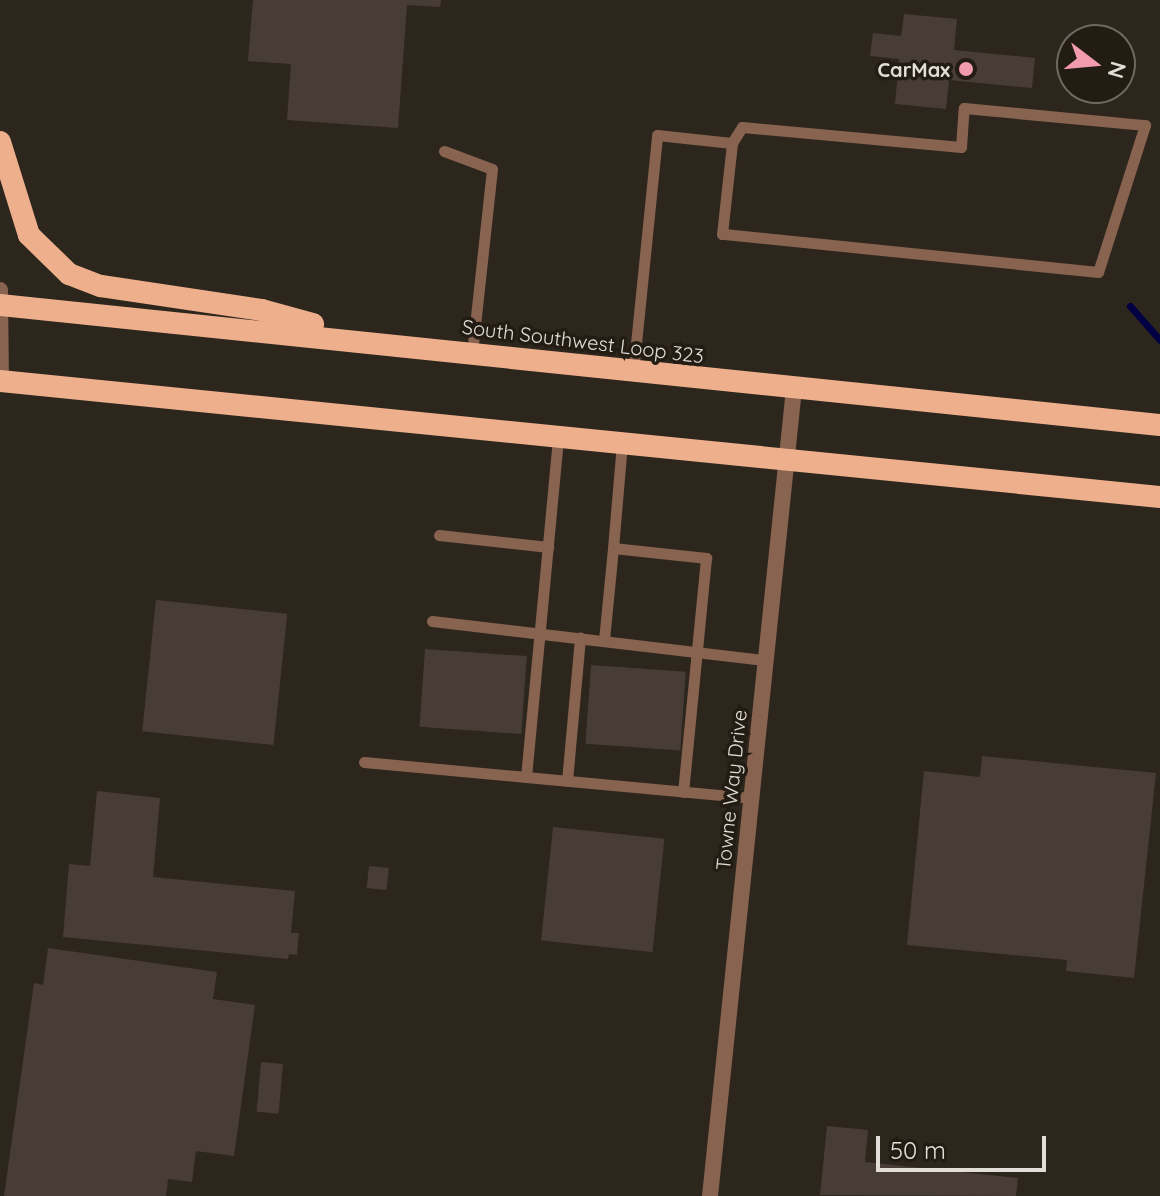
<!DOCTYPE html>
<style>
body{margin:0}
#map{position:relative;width:1160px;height:1196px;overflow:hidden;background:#2d261d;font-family:Quicksand,sans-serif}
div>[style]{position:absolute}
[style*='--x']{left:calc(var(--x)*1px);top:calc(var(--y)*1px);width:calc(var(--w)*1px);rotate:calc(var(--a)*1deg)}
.stream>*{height:7px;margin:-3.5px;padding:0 3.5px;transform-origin:3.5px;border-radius:3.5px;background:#000043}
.building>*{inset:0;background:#483d36;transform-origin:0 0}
.service>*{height:11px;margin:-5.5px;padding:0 5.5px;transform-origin:5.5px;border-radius:5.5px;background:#876350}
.minor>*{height:16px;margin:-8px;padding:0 8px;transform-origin:8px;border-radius:8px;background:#876350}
.tertiary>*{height:16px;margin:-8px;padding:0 8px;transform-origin:8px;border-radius:8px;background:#876350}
.trunk>*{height:22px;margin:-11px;padding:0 11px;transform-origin:11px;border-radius:11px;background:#eeaf8c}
.dots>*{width:22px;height:22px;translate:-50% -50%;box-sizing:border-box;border:4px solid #231c13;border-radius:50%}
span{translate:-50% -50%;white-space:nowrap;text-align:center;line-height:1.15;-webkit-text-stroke:7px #231c13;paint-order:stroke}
.poi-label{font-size:20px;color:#e2ddd7;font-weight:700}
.right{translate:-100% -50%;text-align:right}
.street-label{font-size:20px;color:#e2ddd7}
.north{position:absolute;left:1056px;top:24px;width:80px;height:80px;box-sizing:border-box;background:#231c13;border:2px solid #6f6961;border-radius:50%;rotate:106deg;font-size:22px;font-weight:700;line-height:32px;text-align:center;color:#e2ddd7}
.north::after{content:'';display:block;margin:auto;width:28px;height:36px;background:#f29aae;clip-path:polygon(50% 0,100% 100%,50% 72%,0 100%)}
.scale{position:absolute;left:876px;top:1136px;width:170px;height:36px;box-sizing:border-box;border:4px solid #e2ddd7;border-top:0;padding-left:10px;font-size:24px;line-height:28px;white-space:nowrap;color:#e2ddd7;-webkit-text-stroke:6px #231c13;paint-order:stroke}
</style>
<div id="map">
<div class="stream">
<i style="--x:1130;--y:306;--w:45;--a:48.6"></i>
</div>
<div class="building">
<i style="clip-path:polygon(253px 0,441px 0,440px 7px,407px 5px,398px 128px,287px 120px,291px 64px,248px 61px)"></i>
<i style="clip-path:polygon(904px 14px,957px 19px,954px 50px,1035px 58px,1032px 88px,949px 80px,946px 109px,895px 104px,899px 59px,870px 56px,873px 33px,901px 36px)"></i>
<i style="left:156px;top:600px;width:132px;height:132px;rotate:6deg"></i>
<i style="left:425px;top:649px;width:102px;height:78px;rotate:4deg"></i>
<i style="left:591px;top:665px;width:95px;height:79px;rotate:4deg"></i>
<i style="clip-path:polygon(982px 756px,1156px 773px,1134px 978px,1066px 971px,1067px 960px,907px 945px,924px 771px,980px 777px)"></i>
<i style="clip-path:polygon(97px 791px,160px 798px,153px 877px,295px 891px,291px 933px,299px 933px,297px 955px,289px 954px,288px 959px,63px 937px,69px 864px,90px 866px)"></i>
<i style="left:553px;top:827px;width:112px;height:114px;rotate:6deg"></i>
<i style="left:369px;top:866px;width:20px;height:22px;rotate:6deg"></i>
<i style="clip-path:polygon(48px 948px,217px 972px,213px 999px,255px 1005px,234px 1156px,196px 1151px,192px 1182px,168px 1179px,166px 1196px,4px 1196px,34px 983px,43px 985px)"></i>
<i style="left:261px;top:1062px;width:22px;height:50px;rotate:5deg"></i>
<i style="clip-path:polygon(827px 1126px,868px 1130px,865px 1162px,1018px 1178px,1016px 1196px,820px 1195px)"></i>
</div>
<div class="service">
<i style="--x:444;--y:151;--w:51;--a:20.6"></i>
<i style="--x:492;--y:169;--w:184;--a:96.2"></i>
<i style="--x:633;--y:373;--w:239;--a:-84.2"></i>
<i style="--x:657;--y:135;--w:75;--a:6.1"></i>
<i style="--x:732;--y:143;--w:19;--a:-58"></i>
<i style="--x:742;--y:127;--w:220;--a:5.2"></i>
<i style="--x:961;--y:147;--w:39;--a:-86"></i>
<i style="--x:964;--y:108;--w:182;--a:5.4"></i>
<i style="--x:1145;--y:125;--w:154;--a:107.7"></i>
<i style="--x:1098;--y:272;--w:378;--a:-174.2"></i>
<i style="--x:722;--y:234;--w:92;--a:-83.7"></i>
<i style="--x:439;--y:535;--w:110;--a:6.3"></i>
<i style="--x:613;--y:548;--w:105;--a:-85.1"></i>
<i style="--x:432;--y:621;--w:335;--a:6.7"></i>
<i style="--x:604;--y:640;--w:92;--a:-84.4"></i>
<i style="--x:613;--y:548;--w:94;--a:6.1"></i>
<i style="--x:706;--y:558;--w:235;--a:95.6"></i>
<i style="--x:364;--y:762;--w:163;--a:5.3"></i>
<i style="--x:526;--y:777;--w:342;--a:-84.6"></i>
<i style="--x:526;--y:777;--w:226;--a:5.3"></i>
<i style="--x:567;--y:781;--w:144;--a:-84.8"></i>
</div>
<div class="minor">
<i style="--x:710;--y:1196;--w:812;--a:-84.06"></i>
</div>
<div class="tertiary">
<i style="--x:0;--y:290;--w:91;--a:89.4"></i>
</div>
<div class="trunk">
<i style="--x:0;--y:142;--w:97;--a:72.7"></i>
<i style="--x:29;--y:235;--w:56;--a:44.3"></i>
<i style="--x:69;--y:274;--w:34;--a:21"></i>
<i style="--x:101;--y:286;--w:163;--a:8.5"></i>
<i style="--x:262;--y:310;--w:53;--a:15.4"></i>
<i style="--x:0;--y:305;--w:1166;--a:5.91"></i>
<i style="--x:0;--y:381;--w:1166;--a:5.71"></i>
</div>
<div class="dots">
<i style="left:966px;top:69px;background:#f29aae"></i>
</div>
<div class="poi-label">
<span class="right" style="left:950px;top:69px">CarMax</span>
</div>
<div class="street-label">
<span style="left:583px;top:341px;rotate:7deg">South Southwest Loop 323</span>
<span style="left:731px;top:790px;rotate:-84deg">Towne Way Drive</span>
</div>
<div class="north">N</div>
<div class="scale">50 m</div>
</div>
